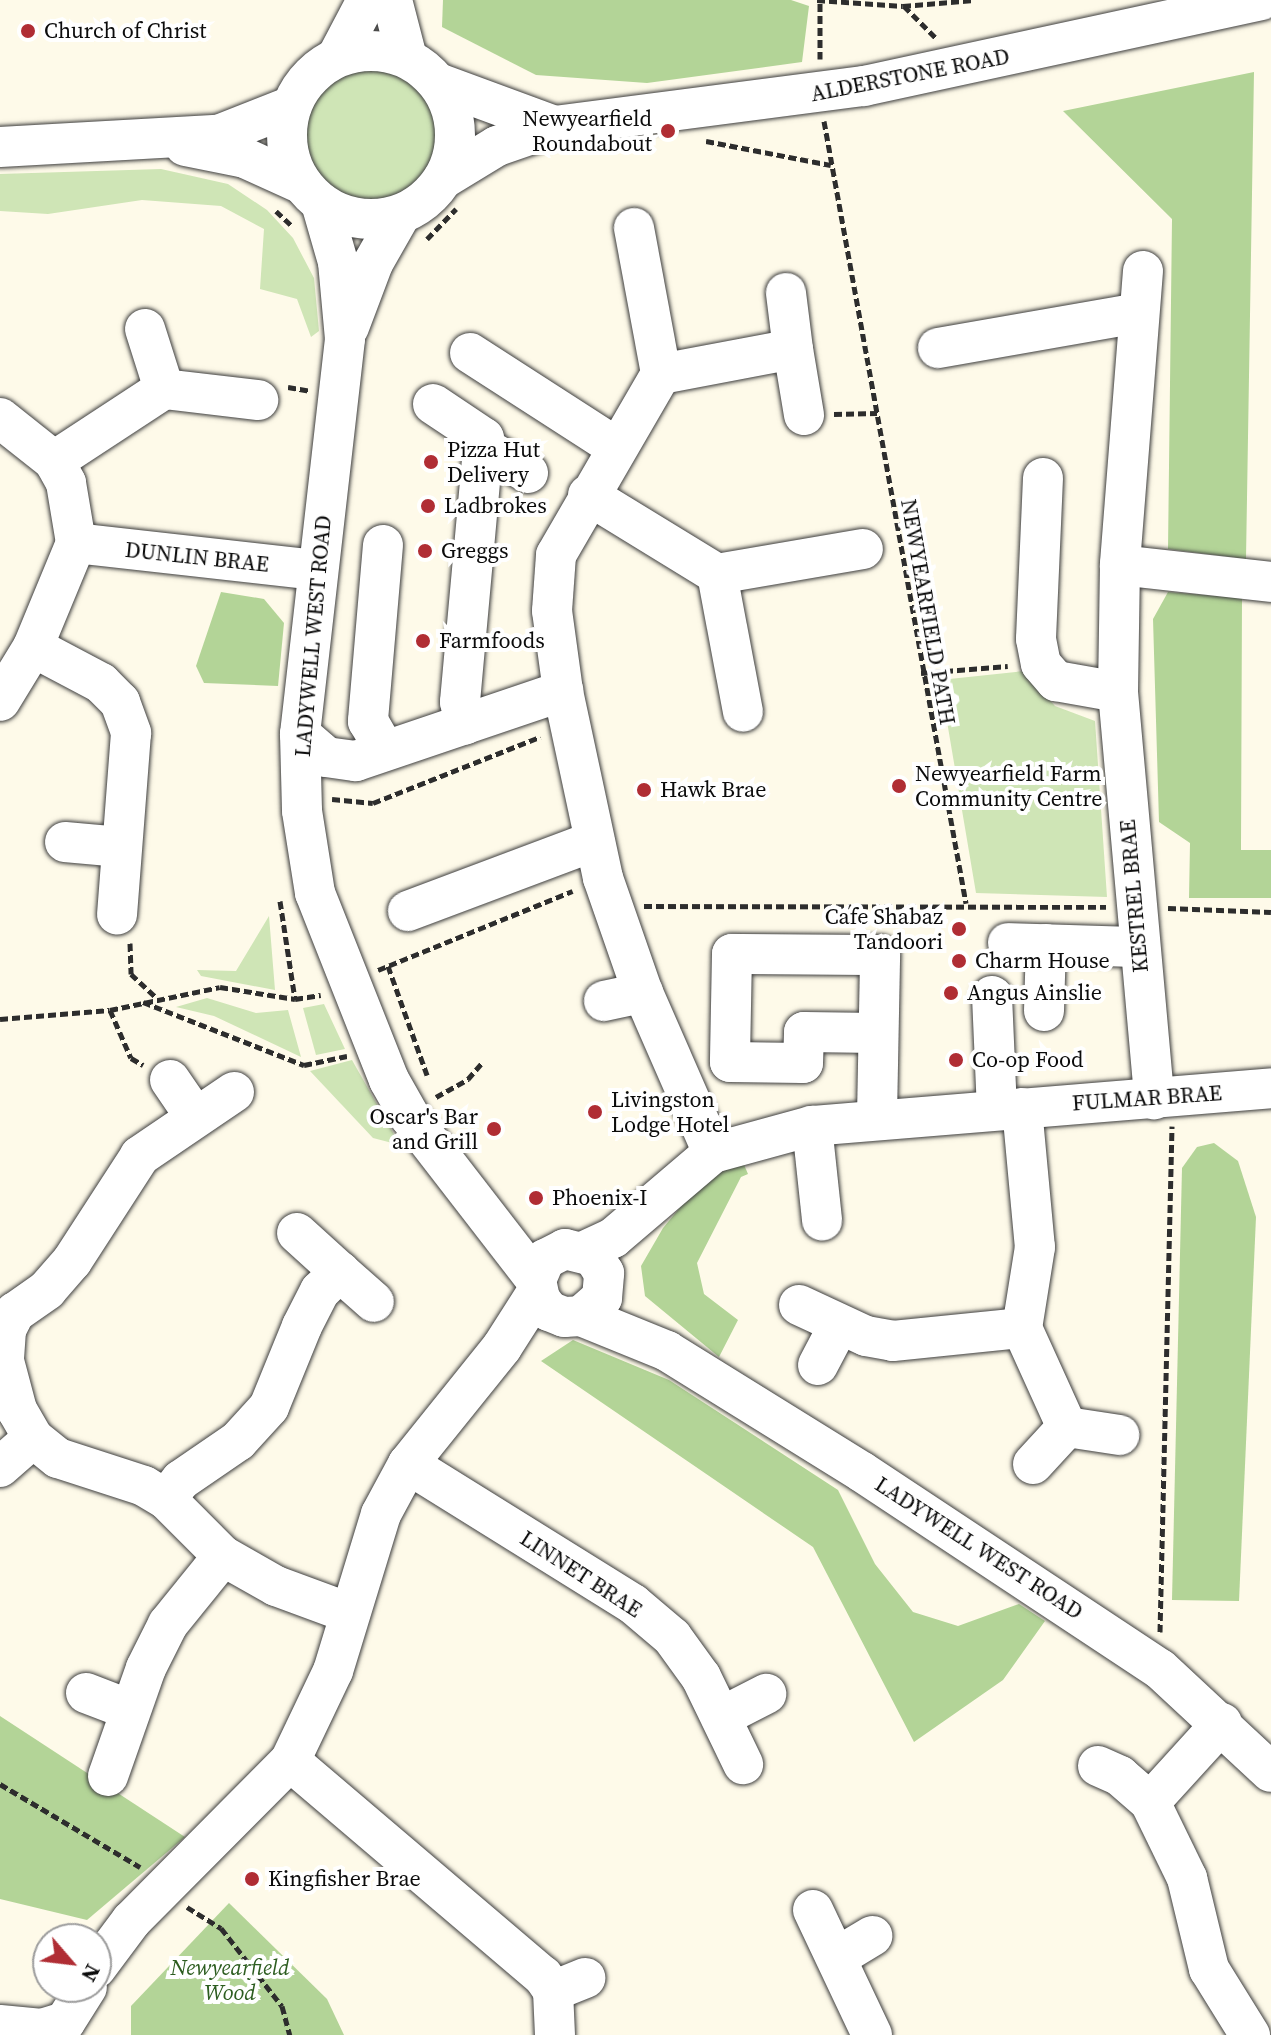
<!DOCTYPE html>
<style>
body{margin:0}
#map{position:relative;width:1271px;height:2035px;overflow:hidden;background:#fefae9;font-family:"Source Serif 4",serif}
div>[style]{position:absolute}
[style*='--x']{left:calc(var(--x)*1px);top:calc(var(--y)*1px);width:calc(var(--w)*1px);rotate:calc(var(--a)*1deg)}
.green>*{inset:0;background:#cfe5b6}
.round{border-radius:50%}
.forest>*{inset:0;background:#b3d497}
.path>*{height:5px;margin-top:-2.5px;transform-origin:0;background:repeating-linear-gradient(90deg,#2d2d2d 0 8px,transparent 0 12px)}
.roads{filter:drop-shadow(0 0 2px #3e3e3e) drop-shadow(0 0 2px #3e3e3e)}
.minor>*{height:40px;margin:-20px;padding:0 20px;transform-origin:20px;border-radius:20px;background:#fff}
.minor>.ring{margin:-20px;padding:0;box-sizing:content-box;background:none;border:40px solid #fff;border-radius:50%}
.dots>*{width:22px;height:22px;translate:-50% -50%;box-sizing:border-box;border:4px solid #fff;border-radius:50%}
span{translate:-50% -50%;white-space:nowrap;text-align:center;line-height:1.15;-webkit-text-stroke:8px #fff;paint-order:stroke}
.poi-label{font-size:22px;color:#0b0b0b}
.left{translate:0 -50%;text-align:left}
.right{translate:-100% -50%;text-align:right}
.street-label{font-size:22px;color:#0b0b0b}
.park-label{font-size:22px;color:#2d5d20;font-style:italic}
.north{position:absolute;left:32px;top:1923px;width:80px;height:80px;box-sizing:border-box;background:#fff;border:2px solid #9d9d9d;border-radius:50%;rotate:118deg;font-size:22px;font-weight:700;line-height:32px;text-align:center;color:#0b0b0b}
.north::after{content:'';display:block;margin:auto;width:28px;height:36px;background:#b02d34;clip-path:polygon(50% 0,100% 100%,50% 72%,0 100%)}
</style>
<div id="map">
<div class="green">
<i class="round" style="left:299px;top:60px;width:146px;height:146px"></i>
<i style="clip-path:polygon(161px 169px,228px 184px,267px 210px,293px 238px,314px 278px,319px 331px,311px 337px,297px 299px,260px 289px,264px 229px,221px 206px,142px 200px,48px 214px,0 211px,0 174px)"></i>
<i style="clip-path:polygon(1024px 671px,1055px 706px,1095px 721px,1107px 897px,976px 893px,940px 680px)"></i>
<i style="clip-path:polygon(269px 916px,275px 990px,201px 976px,197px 970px,236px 971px)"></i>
<i style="clip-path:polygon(207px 998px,256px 1013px,288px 1010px,301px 1057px,214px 1016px,176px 1007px)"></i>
<i style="clip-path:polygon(324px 1004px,345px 1049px,316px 1055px,303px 1008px)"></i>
<i style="clip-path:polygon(352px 1060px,400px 1145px,373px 1138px,310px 1071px)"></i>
</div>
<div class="forest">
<i style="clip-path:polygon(443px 0,791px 0,809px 6px,802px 62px,647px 83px,536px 75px,442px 27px)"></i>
<i style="clip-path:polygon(1254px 72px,1246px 559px,1168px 549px,1172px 219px,1063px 111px)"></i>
<i style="clip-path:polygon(221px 592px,264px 599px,284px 623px,278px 686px,204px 683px,196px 666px)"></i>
<i style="clip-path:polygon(1168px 592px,1242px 598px,1241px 850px,1271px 850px,1271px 898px,1189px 898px,1190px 843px,1159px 822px,1153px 619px)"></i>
<i style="clip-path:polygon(1214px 1143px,1238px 1161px,1256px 1217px,1239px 1601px,1172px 1600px,1182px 1168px,1197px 1147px)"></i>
<i style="clip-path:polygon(742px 1160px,748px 1174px,741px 1177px,697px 1263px,704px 1294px,738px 1320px,719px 1357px,645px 1296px,641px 1266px,663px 1228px,698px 1186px)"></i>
<i style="clip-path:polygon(573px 1340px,669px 1380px,838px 1490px,875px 1564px,913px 1612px,958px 1626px,1019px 1604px,1045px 1621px,1003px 1680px,914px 1742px,813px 1547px,541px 1361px)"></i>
<i style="clip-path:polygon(0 1716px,185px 1837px,87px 1920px,0 1899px)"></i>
<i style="clip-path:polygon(229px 1903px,327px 1999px,344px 2035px,131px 2035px,131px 2006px)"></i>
</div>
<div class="path">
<i style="--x:817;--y:0;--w:86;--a:4"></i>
<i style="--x:903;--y:6;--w:71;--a:-4.8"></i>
<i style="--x:904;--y:6;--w:47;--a:45"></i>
<i style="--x:820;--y:59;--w:58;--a:-90"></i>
<i style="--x:824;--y:121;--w:795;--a:79.71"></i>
<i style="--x:706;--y:141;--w:127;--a:10.9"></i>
<i style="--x:276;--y:211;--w:22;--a:43"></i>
<i style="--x:427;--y:239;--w:42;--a:-46"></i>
<i style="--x:288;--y:387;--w:22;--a:10"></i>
<i style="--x:834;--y:414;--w:43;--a:-1.3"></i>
<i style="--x:921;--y:673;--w:87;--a:-4.6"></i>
<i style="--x:332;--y:799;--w:41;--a:5.6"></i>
<i style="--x:373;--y:803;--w:180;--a:-21.6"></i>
<i style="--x:280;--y:901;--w:99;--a:81.3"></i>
<i style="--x:644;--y:906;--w:462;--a:0.1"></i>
<i style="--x:1168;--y:908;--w:103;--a:2.2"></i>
<i style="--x:130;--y:943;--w:31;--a:88"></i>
<i style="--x:131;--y:974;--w:34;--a:43"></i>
<i style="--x:388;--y:966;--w:116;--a:70.3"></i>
<i style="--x:378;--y:970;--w:210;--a:-22.1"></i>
<i style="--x:143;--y:1002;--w:173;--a:21.4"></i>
<i style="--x:304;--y:1065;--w:44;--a:-11.8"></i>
<i style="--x:110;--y:1010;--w:52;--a:66.4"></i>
<i style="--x:131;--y:1058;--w:14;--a:30"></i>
<i style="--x:0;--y:1019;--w:110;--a:-4.7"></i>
<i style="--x:110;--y:1010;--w:112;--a:-11.8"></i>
<i style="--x:220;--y:987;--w:76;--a:9.1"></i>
<i style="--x:295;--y:999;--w:26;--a:-9"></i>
<i style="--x:436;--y:1097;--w:37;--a:-29"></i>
<i style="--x:468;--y:1079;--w:21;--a:-49"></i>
<i style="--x:1160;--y:1632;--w:506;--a:-88.64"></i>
<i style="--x:0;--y:1784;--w:163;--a:30.7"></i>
<i style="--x:187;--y:1907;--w:40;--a:32"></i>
<i style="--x:221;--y:1928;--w:99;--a:52"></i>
<i style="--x:282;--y:2006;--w:30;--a:75"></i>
</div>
<div class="roads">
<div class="minor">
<i style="--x:392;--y:0;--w:60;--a:75.5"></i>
<i class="ring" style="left:287px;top:51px;width:128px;height:128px"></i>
<i style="--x:337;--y:57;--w:64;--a:-62.2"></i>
<i style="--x:438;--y:83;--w:125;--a:20.2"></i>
<i style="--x:185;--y:146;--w:61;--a:11.3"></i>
<i style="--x:245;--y:158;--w:63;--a:24.5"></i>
<i style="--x:0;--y:147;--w:218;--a:-3.2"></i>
<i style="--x:218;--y:135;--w:79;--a:-21.4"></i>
<i style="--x:443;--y:179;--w:63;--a:-31.4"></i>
<i style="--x:497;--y:146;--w:61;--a:-19"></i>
<i style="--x:555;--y:126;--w:312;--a:-7.4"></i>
<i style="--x:864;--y:86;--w:406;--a:-12.2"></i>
<i style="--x:321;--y:203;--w:61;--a:73.9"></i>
<i style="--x:338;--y:262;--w:77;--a:84.8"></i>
<i style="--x:345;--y:339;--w:398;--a:96.5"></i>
<i style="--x:300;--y:734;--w:77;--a:88.5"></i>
<i style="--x:302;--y:811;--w:83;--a:81"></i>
<i style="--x:315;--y:893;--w:201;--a:68.4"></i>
<i style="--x:389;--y:1080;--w:43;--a:60.4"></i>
<i style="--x:410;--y:1117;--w:206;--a:52.3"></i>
<i style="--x:634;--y:228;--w:148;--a:79.5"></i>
<i style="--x:1143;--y:271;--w:295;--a:94.5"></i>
<i style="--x:1120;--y:565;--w:127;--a:90.9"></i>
<i style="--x:1118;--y:692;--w:409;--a:84.9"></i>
<i style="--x:786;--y:293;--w:56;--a:82.9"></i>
<i style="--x:349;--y:327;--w:68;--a:-69.4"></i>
<i style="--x:373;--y:263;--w:56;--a:-60.3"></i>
<i style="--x:145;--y:329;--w:63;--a:72.4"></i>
<i style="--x:164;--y:389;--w:95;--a:6.7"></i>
<i style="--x:938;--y:348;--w:203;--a:-9.9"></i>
<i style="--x:470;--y:353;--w:174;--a:32.8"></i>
<i style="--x:433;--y:404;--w:61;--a:33.7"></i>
<i style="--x:484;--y:438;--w:265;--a:95.2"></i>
<i style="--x:460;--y:702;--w:23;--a:77"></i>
<i style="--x:0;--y:418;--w:69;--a:38.5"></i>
<i style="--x:54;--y:461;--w:25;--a:61"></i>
<i style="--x:66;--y:483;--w:61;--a:80.5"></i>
<i style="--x:76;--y:543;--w:113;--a:112.5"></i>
<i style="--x:33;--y:647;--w:63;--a:121.4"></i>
<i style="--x:483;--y:447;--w:52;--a:30"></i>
<i style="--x:54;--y:461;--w:131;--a:-33.2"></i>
<i style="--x:1043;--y:478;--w:161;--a:92.5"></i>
<i style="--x:1036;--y:639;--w:25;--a:79"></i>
<i style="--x:1041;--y:664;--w:23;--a:49"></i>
<i style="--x:1056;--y:681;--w:63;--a:10.1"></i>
<i style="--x:588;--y:495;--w:151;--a:31.5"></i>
<i style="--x:717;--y:574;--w:148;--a:-9.7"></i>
<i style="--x:76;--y:543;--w:243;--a:6.4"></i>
<i style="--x:383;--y:545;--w:177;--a:94.9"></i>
<i style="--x:368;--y:721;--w:34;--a:60"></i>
<i style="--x:1120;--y:565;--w:152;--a:6.4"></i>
<i style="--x:717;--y:574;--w:140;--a:79.3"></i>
<i style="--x:33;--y:647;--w:77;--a:27.9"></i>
<i style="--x:101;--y:683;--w:27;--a:45"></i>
<i style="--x:120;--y:702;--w:33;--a:70"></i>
<i style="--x:131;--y:733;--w:182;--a:94.4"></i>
<i style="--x:300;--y:734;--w:35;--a:41"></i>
<i style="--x:326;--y:757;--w:30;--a:8"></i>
<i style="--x:356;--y:761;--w:219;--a:-18.7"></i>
<i style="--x:65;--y:842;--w:56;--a:5.1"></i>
<i style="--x:408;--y:911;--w:199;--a:-20.6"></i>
<i style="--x:1008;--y:943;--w:130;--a:1.8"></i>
<i style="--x:992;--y:996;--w:113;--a:87.5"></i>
<i style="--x:604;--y:1001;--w:40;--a:-12"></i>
<i style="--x:1044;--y:1011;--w:67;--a:-88.3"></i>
<i style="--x:170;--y:1080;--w:42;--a:55.6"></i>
<i style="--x:234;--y:1092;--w:114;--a:145.8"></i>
<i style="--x:140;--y:1156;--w:125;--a:122.9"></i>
<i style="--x:72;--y:1261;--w:38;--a:131"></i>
<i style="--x:47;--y:1290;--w:39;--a:145"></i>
<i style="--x:15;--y:1312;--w:20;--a:117"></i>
<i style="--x:6;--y:1330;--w:31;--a:94"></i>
<i style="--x:4;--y:1361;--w:51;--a:75.1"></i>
<i style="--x:17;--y:1410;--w:32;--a:60"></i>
<i style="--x:33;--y:1438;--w:32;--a:39"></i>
<i style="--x:58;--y:1458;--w:90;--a:18"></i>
<i style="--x:144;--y:1486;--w:26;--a:31"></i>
<i style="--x:166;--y:1499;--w:81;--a:45"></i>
<i style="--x:223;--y:1556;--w:61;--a:29.5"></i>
<i style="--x:276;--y:1586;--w:78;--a:20.3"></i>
<i style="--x:1022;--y:1108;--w:140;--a:84.7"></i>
<i style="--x:1035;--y:1247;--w:82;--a:99.1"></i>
<i style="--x:1022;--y:1328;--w:109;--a:65.6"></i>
<i style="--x:1067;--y:1427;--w:53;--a:8.7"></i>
<i style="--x:877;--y:1117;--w:162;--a:-88.9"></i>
<i style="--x:880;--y:955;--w:148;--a:-179.6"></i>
<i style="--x:732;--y:954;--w:108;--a:91.1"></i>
<i style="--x:730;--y:1062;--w:73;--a:0.8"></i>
<i style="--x:803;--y:1063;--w:31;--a:-88"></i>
<i style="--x:804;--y:1032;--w:74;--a:0.8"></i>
<i style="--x:812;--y:1126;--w:95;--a:83.9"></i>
<i style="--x:713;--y:1153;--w:175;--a:-113.6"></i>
<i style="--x:643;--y:993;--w:122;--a:-109.2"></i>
<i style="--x:603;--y:878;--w:191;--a:-102.1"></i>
<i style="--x:563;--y:691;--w:81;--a:-97.8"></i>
<i style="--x:552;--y:611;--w:56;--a:-85.9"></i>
<i style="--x:556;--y:555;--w:209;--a:-59.9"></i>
<i style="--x:661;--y:374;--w:134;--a:-10.7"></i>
<i style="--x:793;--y:349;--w:67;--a:80.5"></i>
<i style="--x:585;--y:1251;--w:31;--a:-25"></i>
<i style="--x:613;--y:1238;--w:131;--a:-40.4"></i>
<i style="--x:713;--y:1153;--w:103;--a:-15.3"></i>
<i style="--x:812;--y:1126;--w:461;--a:-4.7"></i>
<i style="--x:340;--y:1272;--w:45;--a:41.4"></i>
<i style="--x:799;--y:1305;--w:74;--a:24.8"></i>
<i style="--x:866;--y:1336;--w:27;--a:10"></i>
<i style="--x:893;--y:1341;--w:130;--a:-5.8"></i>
<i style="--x:581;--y:1316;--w:28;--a:-41"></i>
<i style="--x:602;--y:1298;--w:25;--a:-85"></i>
<i style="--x:604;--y:1273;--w:20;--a:-123"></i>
<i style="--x:593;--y:1256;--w:29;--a:-166"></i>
<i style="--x:565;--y:1249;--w:22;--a:153"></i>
<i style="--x:545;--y:1259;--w:23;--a:113"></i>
<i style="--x:536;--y:1280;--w:19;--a:78"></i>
<i style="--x:540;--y:1299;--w:15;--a:53"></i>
<i style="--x:549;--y:1311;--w:16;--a:22"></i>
<i style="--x:564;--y:1317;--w:17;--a:-3"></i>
<i style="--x:581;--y:1316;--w:93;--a:22.1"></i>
<i style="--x:667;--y:1351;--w:229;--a:31.8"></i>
<i style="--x:862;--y:1472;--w:357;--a:33.5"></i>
<i style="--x:1160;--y:1669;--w:151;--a:42.9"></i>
<i style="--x:818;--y:1365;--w:45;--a:-62.3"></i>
<i style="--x:408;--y:1464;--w:265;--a:31.9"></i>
<i style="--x:633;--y:1604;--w:51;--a:40.2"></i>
<i style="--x:672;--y:1637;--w:49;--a:54.1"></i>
<i style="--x:701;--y:1677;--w:97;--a:64.2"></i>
<i style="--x:1033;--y:1464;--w:50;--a:-47.4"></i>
<i style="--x:0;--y:1467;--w:44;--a:-41.3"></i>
<i style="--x:166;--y:1499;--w:24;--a:-52"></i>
<i style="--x:181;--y:1480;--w:69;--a:-34.4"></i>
<i style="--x:238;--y:1441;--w:46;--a:-47.6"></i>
<i style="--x:269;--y:1407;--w:87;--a:-67.8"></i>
<i style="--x:302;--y:1326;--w:39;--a:-63"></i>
<i style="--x:320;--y:1291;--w:28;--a:-44"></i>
<i style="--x:340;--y:1272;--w:58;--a:-137.8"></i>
<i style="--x:86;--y:1693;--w:47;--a:21.1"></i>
<i style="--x:721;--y:1717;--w:51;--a:-27.1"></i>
<i style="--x:1222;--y:1723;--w:107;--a:132.3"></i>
<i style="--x:1150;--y:1802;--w:85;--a:64"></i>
<i style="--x:1187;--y:1878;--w:94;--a:76.4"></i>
<i style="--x:1209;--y:1969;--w:78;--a:58.2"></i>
<i style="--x:290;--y:1761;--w:332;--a:40.4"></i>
<i style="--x:543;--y:1976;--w:18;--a:56"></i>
<i style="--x:553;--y:1991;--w:44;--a:87.4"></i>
<i style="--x:1098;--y:1766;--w:24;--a:24"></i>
<i style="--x:1120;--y:1776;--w:40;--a:41"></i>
<i style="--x:108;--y:1776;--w:114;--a:-70.6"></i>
<i style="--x:146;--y:1668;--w:49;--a:-63.4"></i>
<i style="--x:168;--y:1624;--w:87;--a:-51"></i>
<i style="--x:813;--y:1910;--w:138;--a:64.7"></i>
<i style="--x:839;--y:1956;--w:39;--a:-31"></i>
<i style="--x:96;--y:1968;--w:59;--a:-53.3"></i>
<i style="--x:131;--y:1921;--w:226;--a:-45.2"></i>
<i style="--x:290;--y:1761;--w:100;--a:-64.5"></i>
<i style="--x:333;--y:1671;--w:164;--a:-73"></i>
<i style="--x:381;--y:1514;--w:57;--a:-61.6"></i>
<i style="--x:408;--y:1464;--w:150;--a:-51.2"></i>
<i style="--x:502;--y:1347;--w:65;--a:-57.5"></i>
<i style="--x:553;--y:1991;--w:35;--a:-22"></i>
<i style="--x:0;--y:2025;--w:42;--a:5.4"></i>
<i style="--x:42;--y:2029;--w:24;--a:-17"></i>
<i style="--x:65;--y:2022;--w:41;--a:-57.8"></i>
</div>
</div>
<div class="dots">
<i style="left:28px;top:31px;background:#b02d34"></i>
<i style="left:668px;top:131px;background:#b02d34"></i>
<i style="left:431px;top:462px;background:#b02d34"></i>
<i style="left:428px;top:506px;background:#b02d34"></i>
<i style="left:425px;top:551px;background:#b02d34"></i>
<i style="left:423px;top:641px;background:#b02d34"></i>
<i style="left:899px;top:786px;background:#b02d34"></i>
<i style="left:644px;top:790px;background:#b02d34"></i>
<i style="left:959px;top:929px;background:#b02d34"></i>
<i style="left:959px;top:961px;background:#b02d34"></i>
<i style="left:951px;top:993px;background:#b02d34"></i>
<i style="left:956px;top:1060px;background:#b02d34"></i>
<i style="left:595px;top:1112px;background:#b02d34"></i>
<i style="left:494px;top:1129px;background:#b02d34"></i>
<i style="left:536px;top:1198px;background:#b02d34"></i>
<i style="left:252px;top:1879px;background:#b02d34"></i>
</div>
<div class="poi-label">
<span class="left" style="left:44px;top:31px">Church of Christ</span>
<span class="right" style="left:652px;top:131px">Newyearfield<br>Roundabout</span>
<span class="left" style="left:447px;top:462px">Pizza Hut<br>Delivery</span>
<span class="left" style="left:444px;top:506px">Ladbrokes</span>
<span class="left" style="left:441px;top:551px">Greggs</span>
<span class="left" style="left:439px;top:641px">Farmfoods</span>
<span class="left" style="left:915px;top:786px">Newyearfield Farm<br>Community Centre</span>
<span class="left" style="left:660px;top:790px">Hawk Brae</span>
<span class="right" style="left:943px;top:929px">Cafe Shabaz<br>Tandoori</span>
<span class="left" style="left:975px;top:961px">Charm House</span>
<span class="left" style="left:967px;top:993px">Angus Ainslie</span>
<span class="left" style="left:972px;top:1060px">Co-op Food</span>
<span class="left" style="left:611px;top:1112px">Livingston<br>Lodge Hotel</span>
<span class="right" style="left:478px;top:1129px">Oscar's Bar<br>and Grill</span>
<span class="left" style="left:552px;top:1198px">Phoenix-I</span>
<span class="left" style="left:268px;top:1879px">Kingfisher Brae</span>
</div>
<div class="street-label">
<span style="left:910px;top:75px;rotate:-11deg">ALDERSTONE ROAD</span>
<span style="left:197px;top:557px;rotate:6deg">DUNLIN BRAE</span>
<span style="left:928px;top:612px;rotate:80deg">NEWYEARFIELD PATH</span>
<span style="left:313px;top:636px;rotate:-85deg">LADYWELL WEST ROAD</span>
<span style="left:1134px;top:896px;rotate:-95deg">KESTREL BRAE</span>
<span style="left:1147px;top:1098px;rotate:-4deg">FULMAR BRAE</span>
<span style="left:979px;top:1548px;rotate:33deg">LADYWELL WEST ROAD</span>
<span style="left:581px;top:1574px;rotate:33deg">LINNET BRAE</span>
</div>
<div class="park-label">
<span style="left:230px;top:1980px">Newyearfield<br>Wood</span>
</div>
<div class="north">N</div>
</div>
